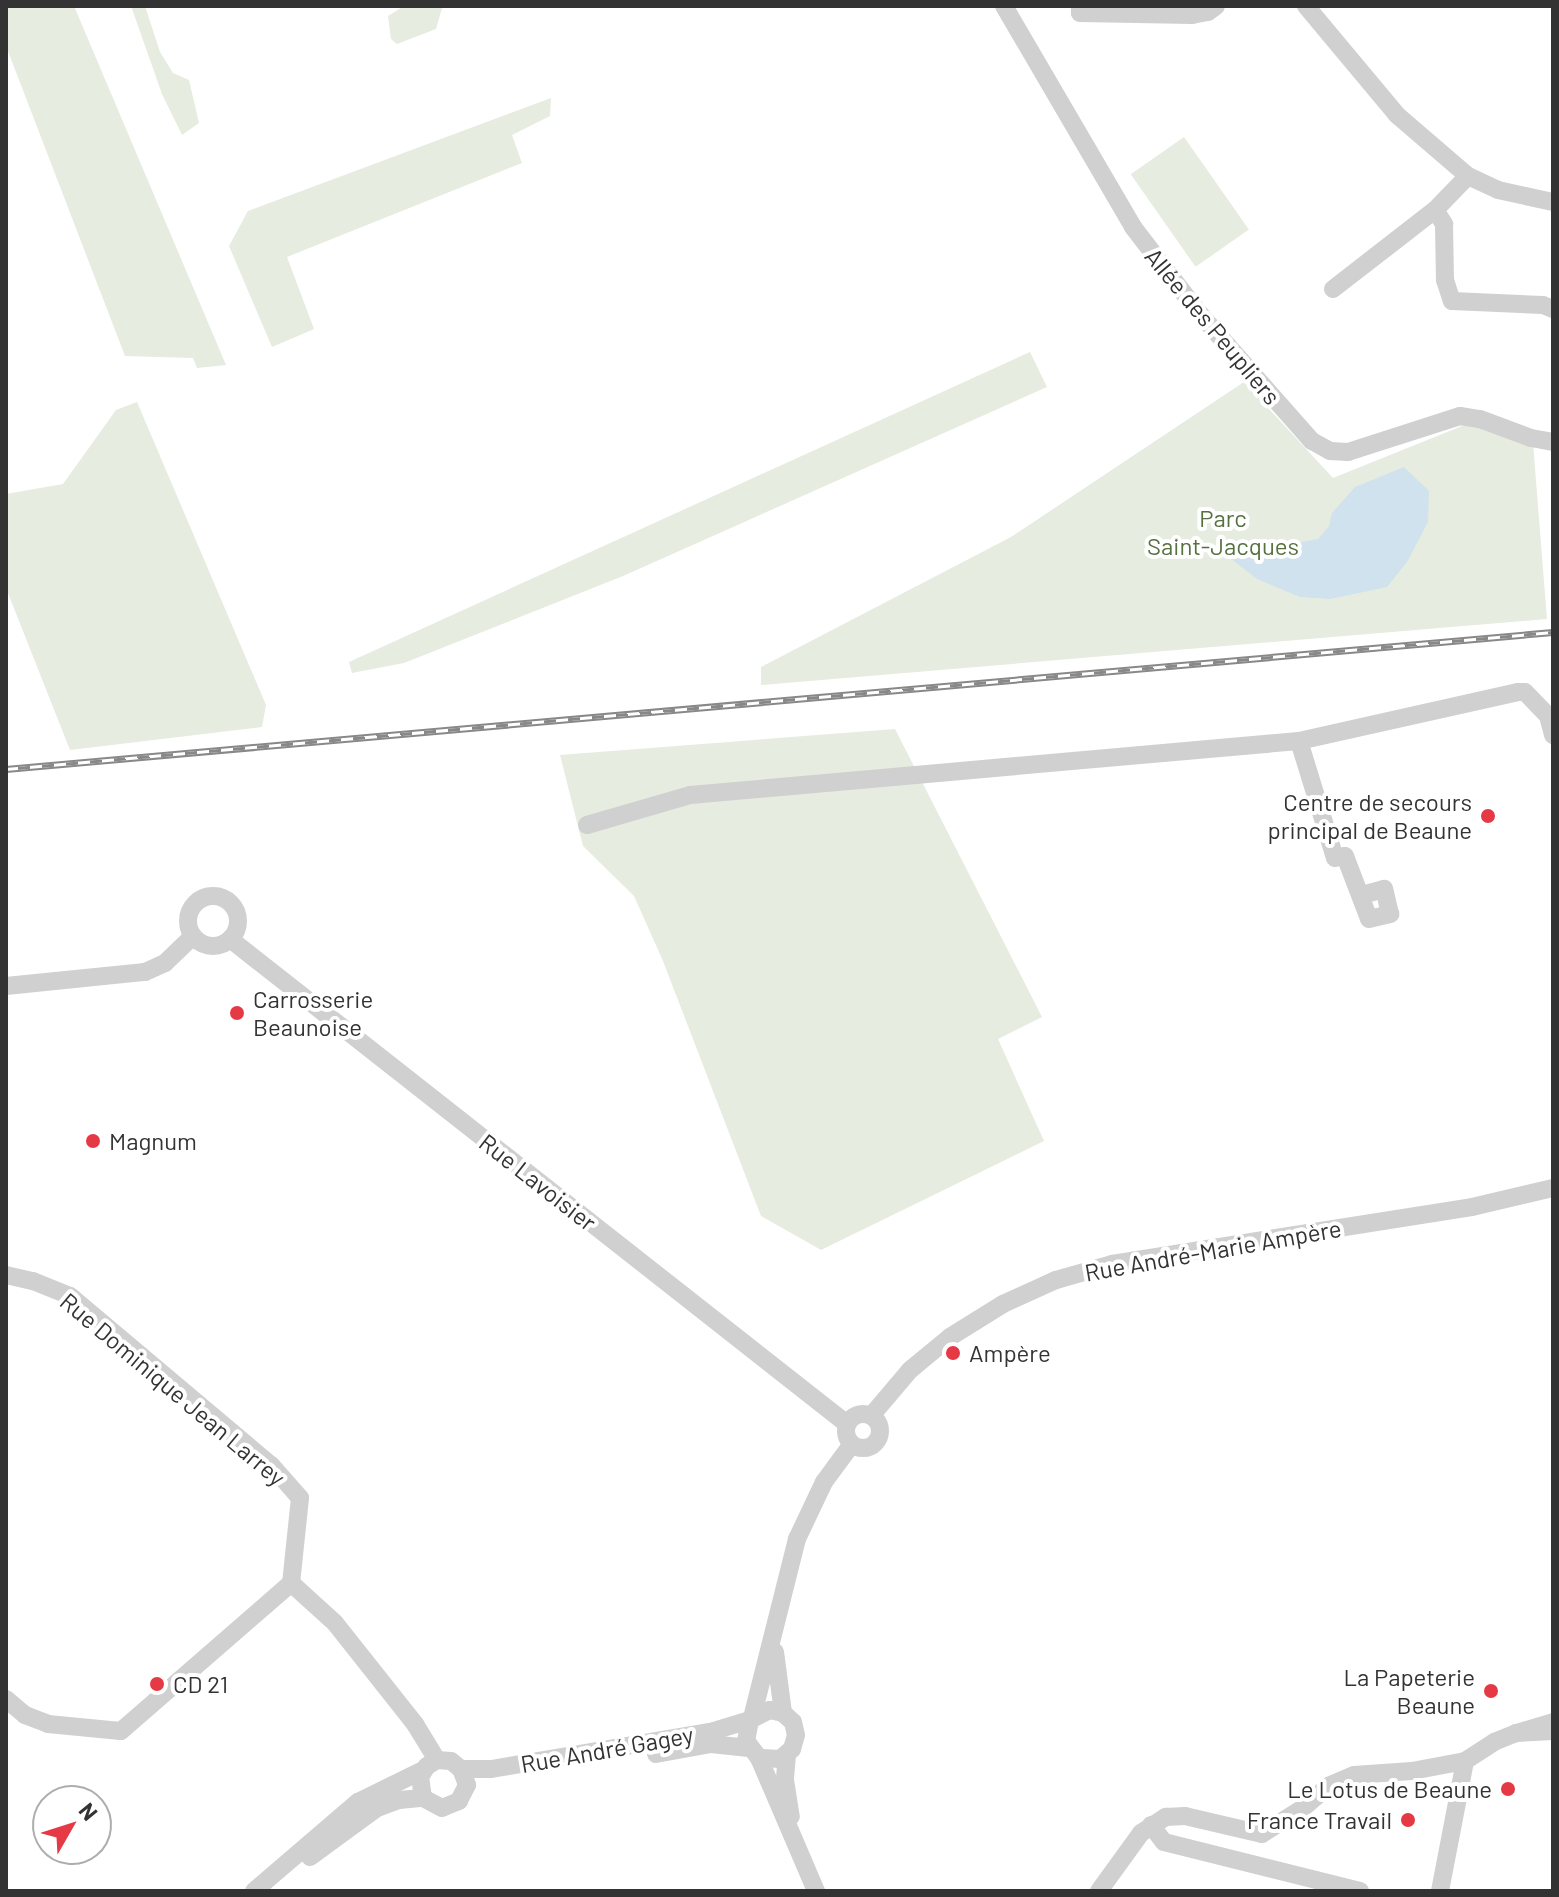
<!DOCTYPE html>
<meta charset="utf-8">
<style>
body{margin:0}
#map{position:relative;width:1559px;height:1897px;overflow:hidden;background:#fff;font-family:Barlow,sans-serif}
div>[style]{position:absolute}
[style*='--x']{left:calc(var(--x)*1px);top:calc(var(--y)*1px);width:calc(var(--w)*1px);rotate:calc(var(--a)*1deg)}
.green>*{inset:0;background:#e6ecdf;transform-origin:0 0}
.water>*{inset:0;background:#cfe2ee}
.minor>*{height:18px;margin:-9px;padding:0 9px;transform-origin:9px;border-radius:9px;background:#d0d0d0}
.minor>.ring{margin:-9px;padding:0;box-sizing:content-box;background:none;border:18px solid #d0d0d0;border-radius:50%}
.rail>*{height:7px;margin-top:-3.5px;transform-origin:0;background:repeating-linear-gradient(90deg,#fff 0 12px,#888 0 24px);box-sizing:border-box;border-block:2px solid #888}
.dots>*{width:22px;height:22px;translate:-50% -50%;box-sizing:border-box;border:4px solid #fff;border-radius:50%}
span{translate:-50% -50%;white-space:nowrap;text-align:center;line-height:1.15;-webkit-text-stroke:8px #fff;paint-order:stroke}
.street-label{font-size:24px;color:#333}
.park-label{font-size:24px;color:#56703f}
.poi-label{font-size:24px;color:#333}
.right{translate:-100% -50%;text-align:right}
.left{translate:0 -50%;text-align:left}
.frame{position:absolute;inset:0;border:8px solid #333;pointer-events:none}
.north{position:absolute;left:32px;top:1785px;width:80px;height:80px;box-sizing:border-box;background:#fff;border:2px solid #adadad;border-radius:50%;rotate:51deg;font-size:22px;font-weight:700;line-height:32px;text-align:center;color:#333}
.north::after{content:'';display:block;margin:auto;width:28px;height:36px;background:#e63946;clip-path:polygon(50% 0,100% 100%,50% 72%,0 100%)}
</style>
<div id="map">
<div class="green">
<i style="clip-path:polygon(6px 6px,74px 6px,226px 365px,197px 368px,193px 358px,125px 356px,6px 46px)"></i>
<i style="clip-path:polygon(131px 6px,145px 6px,160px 52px,173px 73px,189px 80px,199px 123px,182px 135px,162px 94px)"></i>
<i style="clip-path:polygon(404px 6px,446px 6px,442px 8px,436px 29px,397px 44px,391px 39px,388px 16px)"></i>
<i style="clip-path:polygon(551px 98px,550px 116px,512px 135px,522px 163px,287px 257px,314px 329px,272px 347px,229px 246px,248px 211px)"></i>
<i style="left:1184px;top:137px;width:113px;height:65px;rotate:55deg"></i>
<i style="clip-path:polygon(1030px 352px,1047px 387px,623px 576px,404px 663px,352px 673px,349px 662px)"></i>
<i style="clip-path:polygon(1244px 382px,1333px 478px,1467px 424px,1533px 443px,1547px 619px,761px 685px,761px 667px,1011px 537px)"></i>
<i style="clip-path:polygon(137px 402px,266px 705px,262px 727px,70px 750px,6px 588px,6px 494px,63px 484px,116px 410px)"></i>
<i style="clip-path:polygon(895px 729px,1042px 1017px,998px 1039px,1044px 1141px,821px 1250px,761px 1216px,663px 961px,634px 896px,583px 846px,560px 755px)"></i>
</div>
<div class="water">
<i style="clip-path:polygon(1404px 467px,1429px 491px,1428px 522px,1407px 562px,1387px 587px,1330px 599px,1300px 597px,1257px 579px,1225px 554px,1236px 546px,1285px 545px,1318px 539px,1329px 526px,1332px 513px,1355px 487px)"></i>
</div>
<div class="minor">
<i style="--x:1004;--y:6;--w:256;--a:59.7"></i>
<i style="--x:1133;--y:227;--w:108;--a:52.5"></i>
<i style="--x:1199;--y:313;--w:171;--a:48.6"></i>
<i style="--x:1312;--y:441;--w:21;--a:29"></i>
<i style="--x:1330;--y:451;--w:18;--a:3"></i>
<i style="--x:1348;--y:452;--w:118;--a:-17.8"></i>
<i style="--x:1460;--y:416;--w:20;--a:9"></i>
<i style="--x:1480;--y:419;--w:54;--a:20.4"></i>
<i style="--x:1531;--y:438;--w:22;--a:10"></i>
<i style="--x:1080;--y:6;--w:7;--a:90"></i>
<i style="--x:1080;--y:13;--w:112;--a:1"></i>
<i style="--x:1192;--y:15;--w:16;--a:-11"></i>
<i style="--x:1208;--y:12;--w:10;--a:-37"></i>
<i style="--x:1306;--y:6;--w:142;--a:50.1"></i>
<i style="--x:1397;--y:115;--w:94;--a:40.7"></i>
<i style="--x:1468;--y:176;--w:33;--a:25"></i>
<i style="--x:1498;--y:190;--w:56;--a:12.3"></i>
<i style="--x:1435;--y:210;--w:17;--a:57"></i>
<i style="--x:1444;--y:224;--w:56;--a:89"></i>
<i style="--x:1445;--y:280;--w:22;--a:72"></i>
<i style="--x:1452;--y:301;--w:91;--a:2.5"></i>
<i style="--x:1543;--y:305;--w:11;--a:22"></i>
<i style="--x:1333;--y:289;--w:129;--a:-37.8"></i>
<i style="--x:1435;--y:210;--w:47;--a:-45.9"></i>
<i style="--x:1299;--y:741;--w:122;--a:72.9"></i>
<i style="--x:1335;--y:858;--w:10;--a:-11"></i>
<i style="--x:1345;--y:856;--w:67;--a:69.1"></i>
<i style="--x:1369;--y:919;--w:22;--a:-13"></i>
<i style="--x:1390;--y:914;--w:26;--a:-103"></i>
<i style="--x:1384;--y:889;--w:24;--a:165"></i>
<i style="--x:587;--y:825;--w:107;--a:-16.2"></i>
<i style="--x:690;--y:795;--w:611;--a:-5.07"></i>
<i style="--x:1299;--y:741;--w:224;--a:-12.6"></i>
<i style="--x:1518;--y:692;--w:7;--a:0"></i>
<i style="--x:1525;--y:692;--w:33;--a:46"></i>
<i style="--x:1548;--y:716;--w:20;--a:75"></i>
<i class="ring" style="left:188px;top:896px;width:32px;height:32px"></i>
<i style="--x:230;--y:939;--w:785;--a:38.17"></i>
<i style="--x:6;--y:986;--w:140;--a:-5.8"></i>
<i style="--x:145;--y:972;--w:22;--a:-24"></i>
<i style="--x:165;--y:963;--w:39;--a:-44"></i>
<i style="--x:6;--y:1275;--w:28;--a:13"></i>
<i style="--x:33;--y:1281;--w:40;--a:22"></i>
<i style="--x:70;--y:1296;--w:263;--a:40.1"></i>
<i style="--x:271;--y:1465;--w:44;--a:48.7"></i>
<i style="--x:300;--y:1498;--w:85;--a:96"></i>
<i class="ring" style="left:846px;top:1414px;width:16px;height:16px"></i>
<i style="--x:871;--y:1416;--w:60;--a:-49.7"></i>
<i style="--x:910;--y:1370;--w:52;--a:-39.5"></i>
<i style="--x:950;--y:1337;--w:62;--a:-31.9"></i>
<i style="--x:1003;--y:1304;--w:58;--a:-24.4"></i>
<i style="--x:1056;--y:1280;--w:58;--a:-15.9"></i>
<i style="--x:1112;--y:1264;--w:364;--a:-9"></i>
<i style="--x:1472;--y:1207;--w:83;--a:-13.2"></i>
<i style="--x:291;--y:1583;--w:59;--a:42.3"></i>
<i style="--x:335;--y:1623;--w:129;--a:51.6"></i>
<i style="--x:415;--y:1724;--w:42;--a:58.6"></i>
<i style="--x:775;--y:1652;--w:62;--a:82.5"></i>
<i style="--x:6;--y:1699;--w:25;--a:40"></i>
<i style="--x:25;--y:1715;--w:25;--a:21"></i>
<i style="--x:48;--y:1724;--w:73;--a:5.5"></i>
<i style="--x:121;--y:1731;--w:225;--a:-41"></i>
<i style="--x:752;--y:1718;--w:185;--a:-75.9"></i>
<i style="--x:797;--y:1539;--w:63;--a:-64.7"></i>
<i style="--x:824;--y:1482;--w:47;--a:-53.6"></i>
<i style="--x:1553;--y:1722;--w:39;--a:163"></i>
<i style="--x:1516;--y:1733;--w:37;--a:-3"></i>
<i style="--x:656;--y:1754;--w:56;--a:-10.3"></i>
<i style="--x:711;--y:1744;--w:38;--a:6"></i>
<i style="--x:787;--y:1755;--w:25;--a:95"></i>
<i style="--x:785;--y:1780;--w:37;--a:81"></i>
<i style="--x:759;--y:1758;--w:145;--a:66.8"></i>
<i style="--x:461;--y:1769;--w:17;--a:69"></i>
<i style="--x:467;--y:1785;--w:18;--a:117"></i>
<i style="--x:459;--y:1801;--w:18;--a:158"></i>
<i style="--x:442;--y:1808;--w:21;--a:-152"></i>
<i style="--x:423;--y:1798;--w:21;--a:-98"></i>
<i style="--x:420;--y:1777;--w:13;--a:-58"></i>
<i style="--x:427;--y:1766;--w:12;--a:-31"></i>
<i style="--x:437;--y:1760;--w:14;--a:4"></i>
<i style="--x:451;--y:1761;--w:13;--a:39"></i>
<i style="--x:461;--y:1769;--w:30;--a:0"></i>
<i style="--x:491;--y:1769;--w:222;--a:-9.6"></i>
<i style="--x:710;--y:1732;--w:42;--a:-16.7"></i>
<i style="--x:750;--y:1720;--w:22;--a:-27"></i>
<i style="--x:770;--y:1710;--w:13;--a:13"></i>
<i style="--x:783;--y:1713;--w:13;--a:42"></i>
<i style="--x:793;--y:1722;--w:13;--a:77"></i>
<i style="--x:796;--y:1735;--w:15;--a:106"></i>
<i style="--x:792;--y:1749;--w:16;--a:140"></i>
<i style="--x:780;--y:1759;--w:21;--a:-177"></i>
<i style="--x:759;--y:1758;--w:21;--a:-127"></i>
<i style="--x:746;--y:1741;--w:21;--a:-79"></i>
<i style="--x:1151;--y:1825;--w:21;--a:53"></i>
<i style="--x:1164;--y:1842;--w:202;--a:14"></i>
<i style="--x:310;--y:1857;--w:83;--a:-36.2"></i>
<i style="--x:377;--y:1808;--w:23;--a:-20"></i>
<i style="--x:399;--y:1800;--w:24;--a:-5"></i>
<i style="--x:254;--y:1891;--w:137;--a:-40.6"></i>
<i style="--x:358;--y:1802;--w:72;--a:-26.2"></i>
<i style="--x:1099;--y:1891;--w:72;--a:-54.1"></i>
<i style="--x:1141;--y:1833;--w:30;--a:-33"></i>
<i style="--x:1166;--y:1817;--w:19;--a:-3"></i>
<i style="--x:1185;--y:1816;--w:79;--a:13.2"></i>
<i style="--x:1262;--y:1834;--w:49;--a:-32.4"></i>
<i style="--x:1303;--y:1808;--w:33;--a:-41"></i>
<i style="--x:1328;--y:1786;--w:28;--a:-23"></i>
<i style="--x:1354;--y:1775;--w:58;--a:-3.9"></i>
<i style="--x:1412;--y:1771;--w:54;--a:-10.7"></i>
<i style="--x:1465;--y:1761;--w:35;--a:-33"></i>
<i style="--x:1494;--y:1742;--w:24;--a:-22"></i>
<i style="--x:1440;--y:1891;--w:132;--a:-79.1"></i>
</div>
<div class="rail">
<i style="--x:6;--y:769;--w:1553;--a:-5.06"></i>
</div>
<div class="dots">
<i style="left:1488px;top:816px;background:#e63946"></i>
<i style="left:237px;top:1013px;background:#e63946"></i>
<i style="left:93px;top:1141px;background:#e63946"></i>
<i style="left:953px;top:1353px;background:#e63946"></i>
<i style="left:157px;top:1684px;background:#e63946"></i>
<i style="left:1491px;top:1691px;background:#e63946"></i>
<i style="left:1508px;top:1789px;background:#e63946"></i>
<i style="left:1408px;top:1820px;background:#e63946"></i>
</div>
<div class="street-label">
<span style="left:1213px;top:326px;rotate:50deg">Allée des Peupliers</span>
<span style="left:538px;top:1182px;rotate:38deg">Rue Lavoisier</span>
<span style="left:1213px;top:1250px;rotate:-10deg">Rue André-Marie Ampère</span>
<span style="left:173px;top:1389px;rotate:40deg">Rue Dominique Jean Larrey</span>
<span style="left:607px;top:1749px;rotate:-10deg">Rue André Gagey</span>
</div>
<div class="park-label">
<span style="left:1223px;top:532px">Parc<br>Saint-Jacques</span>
</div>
<div class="poi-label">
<span class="right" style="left:1472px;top:816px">Centre de secours<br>principal de Beaune</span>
<span class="left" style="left:253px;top:1013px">Carrosserie<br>Beaunoise</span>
<span class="left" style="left:109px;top:1141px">Magnum</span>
<span class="left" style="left:969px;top:1353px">Ampère</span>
<span class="right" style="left:1475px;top:1691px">La Papeterie<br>Beaune</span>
<span class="left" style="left:173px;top:1684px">CD 21</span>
<span class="right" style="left:1492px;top:1789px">Le Lotus de Beaune</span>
<span class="right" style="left:1392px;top:1820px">France Travail</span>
</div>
<div class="frame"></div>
<div class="north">N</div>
</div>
